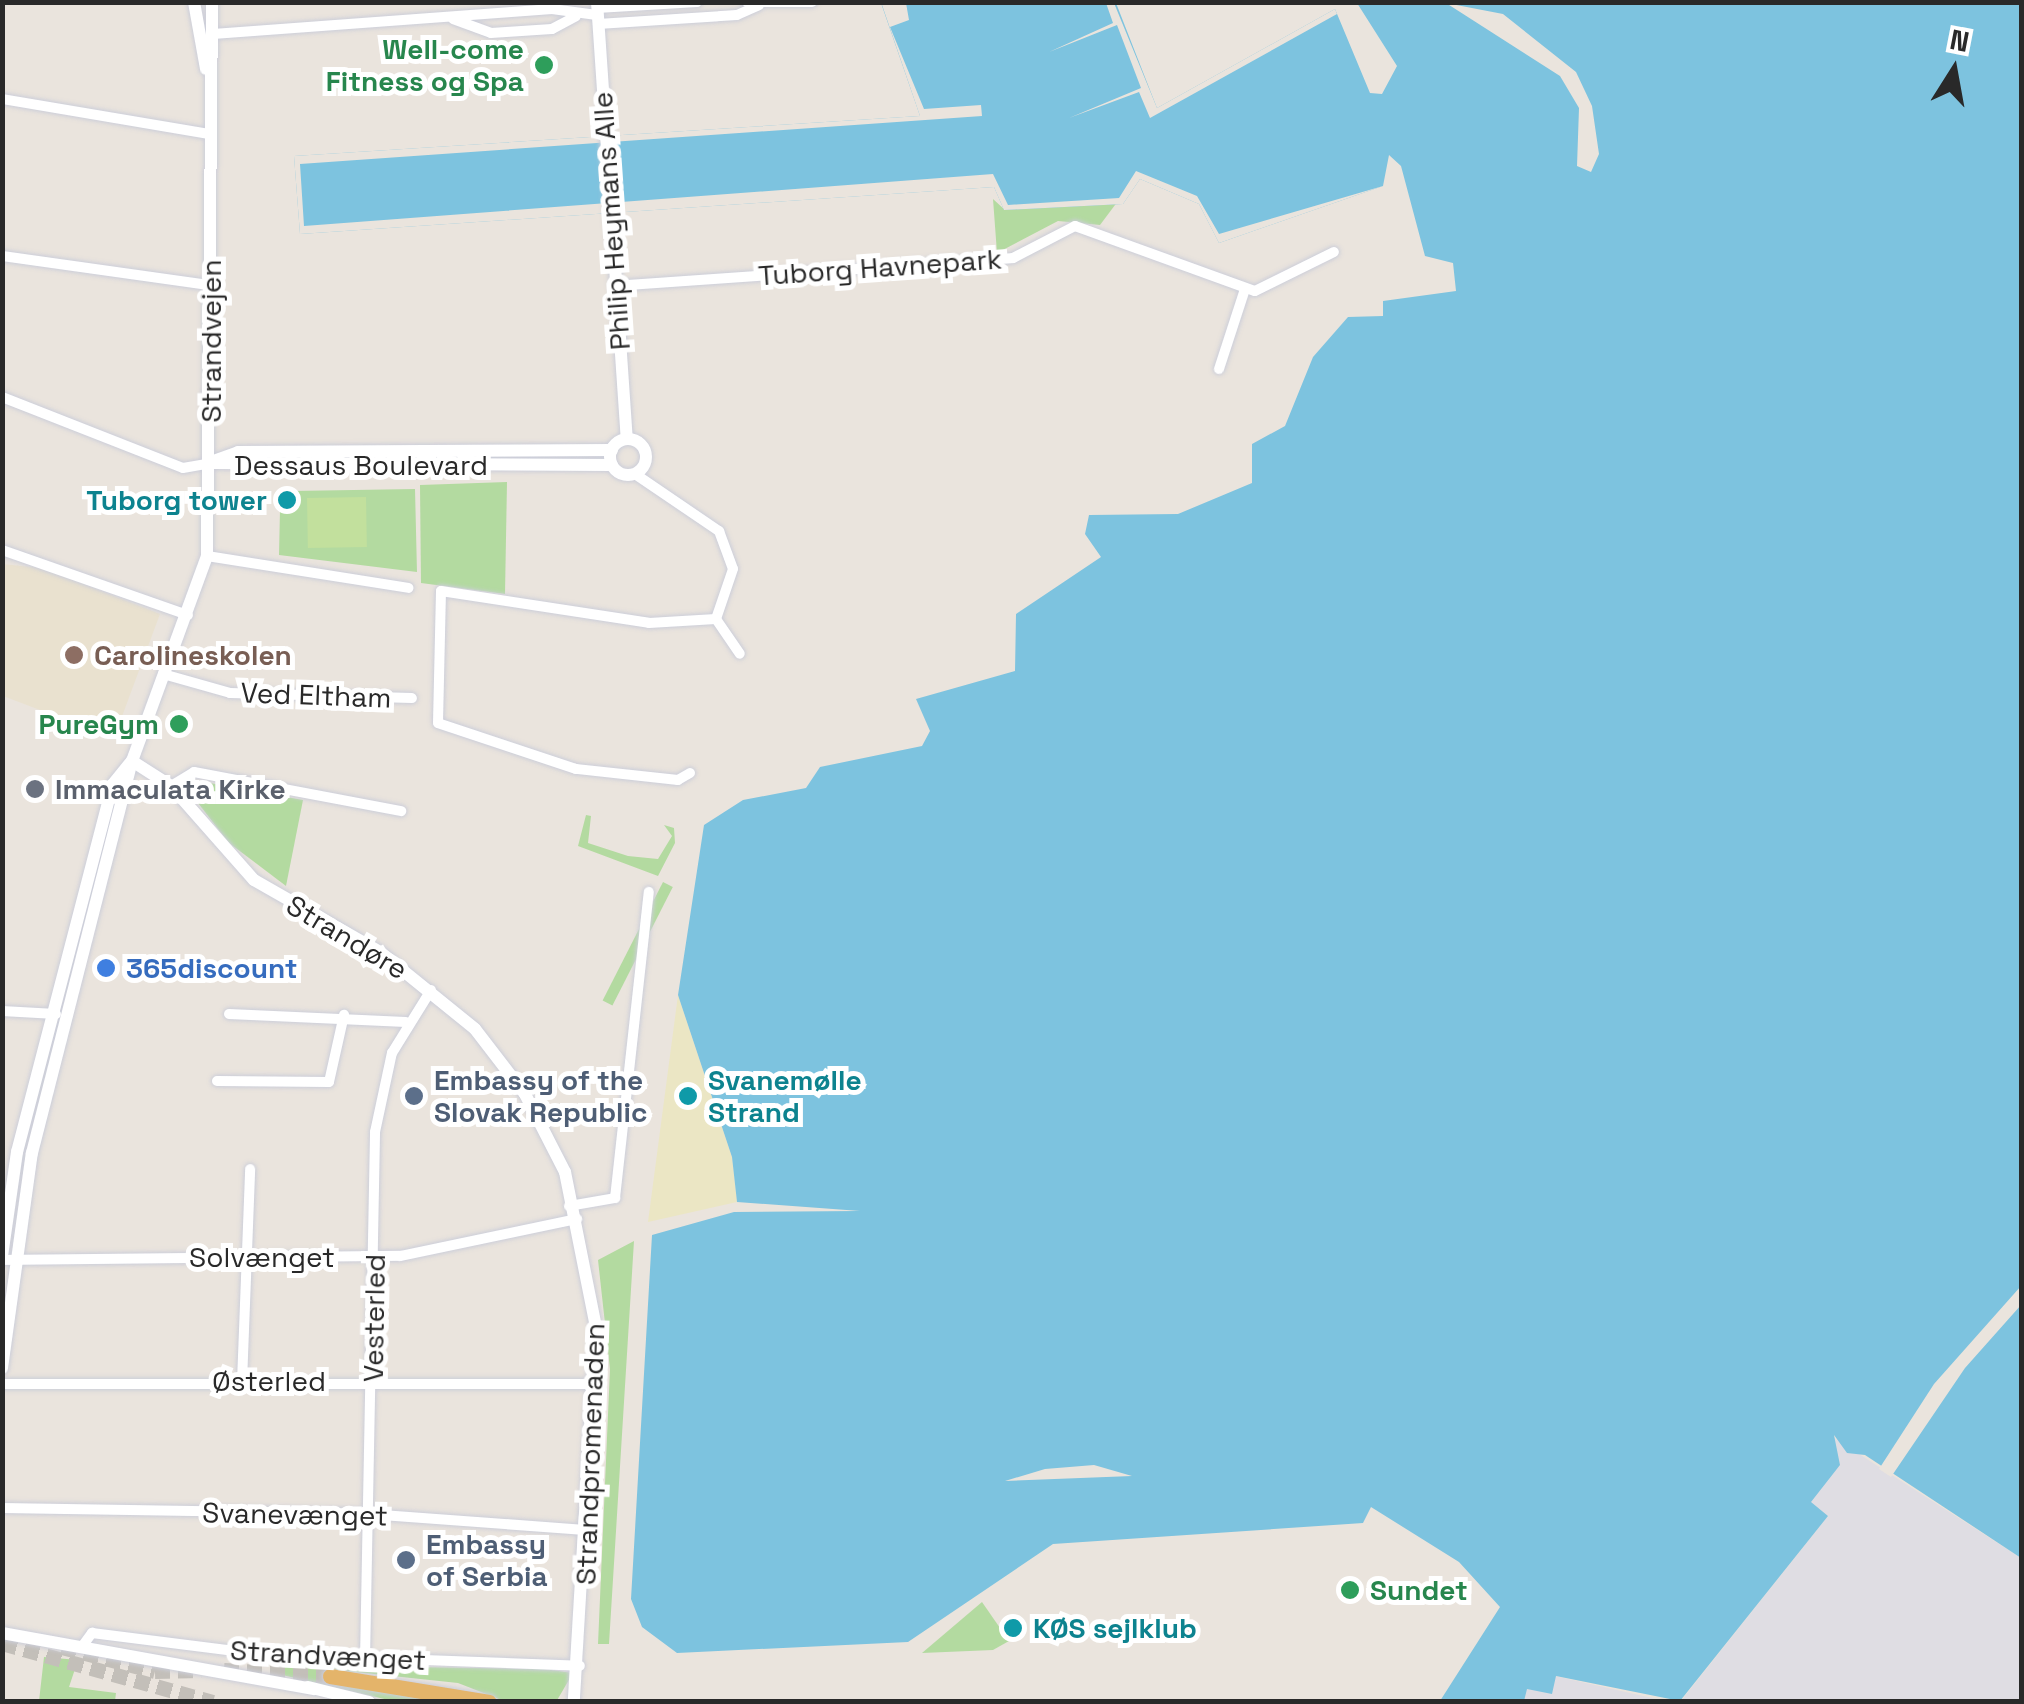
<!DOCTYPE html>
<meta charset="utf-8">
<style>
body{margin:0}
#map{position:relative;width:2024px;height:1704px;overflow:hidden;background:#eae4dd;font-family:"Space Grotesk",sans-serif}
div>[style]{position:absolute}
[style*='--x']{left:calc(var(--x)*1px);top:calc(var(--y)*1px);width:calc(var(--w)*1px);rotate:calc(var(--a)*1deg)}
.industrial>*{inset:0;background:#dfdde3}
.education>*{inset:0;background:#e9e1cf}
.green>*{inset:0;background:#b3daa0;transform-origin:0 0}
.sand>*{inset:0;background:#ebe6c4}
.pitch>*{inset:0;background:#c2e09d;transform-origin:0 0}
.water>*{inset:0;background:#7dc3df}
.pier>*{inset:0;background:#eae4dd}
.trunk-tunnel>*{height:15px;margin-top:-7.5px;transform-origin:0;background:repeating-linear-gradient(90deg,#c3bfb9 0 15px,transparent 0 23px)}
.roads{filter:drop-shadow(0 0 2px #ccced9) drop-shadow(0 0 2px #ccced9)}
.minor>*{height:10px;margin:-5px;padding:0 5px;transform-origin:5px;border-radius:5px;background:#fff}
.tertiary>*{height:12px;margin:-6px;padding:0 6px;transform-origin:6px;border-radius:6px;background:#fff}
.tertiary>.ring{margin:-6px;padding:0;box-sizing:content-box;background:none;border:12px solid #fff;border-radius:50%}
.trunk>*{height:15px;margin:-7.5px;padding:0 7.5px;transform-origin:7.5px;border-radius:7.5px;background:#e4b46a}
.dots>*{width:28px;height:28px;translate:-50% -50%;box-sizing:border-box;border:5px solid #fff;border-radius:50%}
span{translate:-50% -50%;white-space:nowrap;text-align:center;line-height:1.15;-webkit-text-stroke:10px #fff;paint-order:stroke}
.leisure-label{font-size:28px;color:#27864d;font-weight:700}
.right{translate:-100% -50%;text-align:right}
.left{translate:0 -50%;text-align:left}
.street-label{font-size:28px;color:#292929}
.culture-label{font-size:28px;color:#0d838f;font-weight:700}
.education-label{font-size:28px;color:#785e54;font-weight:700}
.worship-label{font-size:28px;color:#5b616d;font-weight:700}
.shop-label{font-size:28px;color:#366cbe;font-weight:700}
.service-label{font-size:28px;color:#4e5e75;font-weight:700}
.frame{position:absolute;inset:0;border:5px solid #292929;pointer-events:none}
.north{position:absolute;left:1904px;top:20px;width:100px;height:100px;-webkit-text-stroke:8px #fff;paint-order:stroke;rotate:11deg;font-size:28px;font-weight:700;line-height:40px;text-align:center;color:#292929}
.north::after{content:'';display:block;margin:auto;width:35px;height:45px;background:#292929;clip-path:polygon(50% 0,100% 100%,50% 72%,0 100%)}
</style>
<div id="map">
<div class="industrial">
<i style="clip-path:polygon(1831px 1436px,2021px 1558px,2021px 1701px,1680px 1702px,1828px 1516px,1810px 1502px,1840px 1465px)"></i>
<i style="clip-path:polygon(1469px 1659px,1555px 1676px,1665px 1701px,1440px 1702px)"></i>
</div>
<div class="education">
<i style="clip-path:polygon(2px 564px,42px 568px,160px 614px,114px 738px,3px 696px)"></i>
</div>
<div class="green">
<i style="clip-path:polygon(993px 199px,1005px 210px,1118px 201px,1100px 225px,1058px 221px,997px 253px)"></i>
<i style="clip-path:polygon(507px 482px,505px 594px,421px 583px,420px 485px)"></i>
<i style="clip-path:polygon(415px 489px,417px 572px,279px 555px,280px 510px,292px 509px,292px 491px)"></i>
<i style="clip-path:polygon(194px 780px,303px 800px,286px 886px,229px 843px,191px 794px)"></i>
<i style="clip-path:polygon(586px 815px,591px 816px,588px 843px,628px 856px,658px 859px,672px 836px,664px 825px,674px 828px,675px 843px,658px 876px,578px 846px)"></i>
<i style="left:663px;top:882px;width:11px;height:133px;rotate:27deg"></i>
<i style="clip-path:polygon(634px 1241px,609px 1644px,598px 1644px,610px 1369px,598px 1260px)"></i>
<i style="clip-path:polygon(982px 1602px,1009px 1641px,993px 1650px,922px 1653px)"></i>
<i style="clip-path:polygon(44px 1657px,78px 1660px,69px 1687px,116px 1693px,115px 1701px,39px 1701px)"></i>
<i style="clip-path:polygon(288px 1665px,544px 1669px,573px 1673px,556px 1702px,504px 1701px,458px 1683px,326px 1669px,334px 1684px,444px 1701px,393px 1701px,278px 1674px)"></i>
</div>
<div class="sand">
<i style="clip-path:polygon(678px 995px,732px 1157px,737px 1202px,648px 1222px)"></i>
</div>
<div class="pitch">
<i style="left:366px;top:497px;width:50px;height:59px;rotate:89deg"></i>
</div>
<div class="water">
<i style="clip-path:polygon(881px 3px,1116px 3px,1157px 108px,1335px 9px,1370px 93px,1382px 94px,1397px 66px,1357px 3px,2021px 3px,2021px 1558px,1865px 1455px,1847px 1453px,1834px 1435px,1840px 1465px,1811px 1502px,1828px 1516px,1680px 1701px,1556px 1676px,1552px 1694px,1527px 1689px,1524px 1701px,1440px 1701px,1500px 1607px,1459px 1562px,1371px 1507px,1363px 1523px,1053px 1544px,908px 1642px,677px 1653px,642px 1627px,631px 1599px,652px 1235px,734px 1212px,860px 1211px,737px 1202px,732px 1157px,678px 995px,704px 825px,743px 800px,806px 788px,820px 767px,922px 746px,930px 731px,916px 699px,1015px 671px,1016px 614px,1101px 557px,1085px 534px,1089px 515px,1178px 514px,1252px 483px,1252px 444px,1285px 426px,1313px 357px,1348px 317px,1383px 316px,1383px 301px,1456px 291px,1453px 263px,1425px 256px,1401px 166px,1389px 155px,1383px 186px,1219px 243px,1199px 204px,1140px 179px,1123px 204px,1004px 210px,994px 187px,300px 234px,294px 156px,920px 116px)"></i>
</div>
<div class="pier">
<i style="clip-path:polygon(881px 2px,906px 3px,909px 20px,890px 27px,924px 109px,981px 105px,982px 116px,300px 164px,304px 226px,993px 174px,1008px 205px,1119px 198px,1136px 171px,1197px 196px,1219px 234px,1383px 186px,1219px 243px,1199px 204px,1140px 179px,1123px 204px,1004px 210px,994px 187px,300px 234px,294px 156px,920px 116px)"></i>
<i style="clip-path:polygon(1106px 3px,1114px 3px,1157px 108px,1335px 9px,1337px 14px,1150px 118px,1139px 92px,1069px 118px,1141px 88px,1117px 25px,1049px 52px,1113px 23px)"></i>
<i style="clip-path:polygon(1446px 3px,1503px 14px,1576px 72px,1592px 106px,1599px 154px,1591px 172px,1577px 166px,1579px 108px,1560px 76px)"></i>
<i style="clip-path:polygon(2021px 1286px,2021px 1305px,1965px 1368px,1891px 1477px,1879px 1469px,1934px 1384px)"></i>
<i style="clip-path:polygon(1094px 1465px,1132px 1476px,1005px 1481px,1045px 1469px)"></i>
</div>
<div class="trunk-tunnel">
<i style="--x:2;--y:1643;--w:219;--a:15.6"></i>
<i style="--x:62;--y:1647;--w:96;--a:14.5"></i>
<i style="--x:155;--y:1671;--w:46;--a:-1.2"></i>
<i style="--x:224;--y:1670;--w:106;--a:3.2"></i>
</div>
<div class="roads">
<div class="minor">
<i style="--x:747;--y:2;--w:65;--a:0"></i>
<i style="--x:597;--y:8;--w:100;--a:-3.4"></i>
<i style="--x:453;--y:19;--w:40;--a:20.2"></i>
<i style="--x:491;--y:33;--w:61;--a:-3.8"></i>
<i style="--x:552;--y:29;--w:27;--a:-28"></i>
<i style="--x:598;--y:24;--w:139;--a:-3.7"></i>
<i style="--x:737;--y:15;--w:24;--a:-24"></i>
<i style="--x:213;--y:34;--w:340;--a:-4.2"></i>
<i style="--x:552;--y:9;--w:45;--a:7.6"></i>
<i style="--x:2;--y:99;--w:211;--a:9.6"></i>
<i style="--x:2;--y:256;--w:209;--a:8"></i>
<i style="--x:615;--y:286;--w:399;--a:-4"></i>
<i style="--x:1013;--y:258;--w:70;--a:-27.3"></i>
<i style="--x:1075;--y:226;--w:191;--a:19.9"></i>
<i style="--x:1255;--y:291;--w:88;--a:-26.3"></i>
<i style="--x:1219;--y:369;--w:84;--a:-72"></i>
<i style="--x:2;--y:397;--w:194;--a:21.4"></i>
<i style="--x:183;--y:468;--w:27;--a:-10"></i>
<i style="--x:635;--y:474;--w:102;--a:34.2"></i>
<i style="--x:719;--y:531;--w:40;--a:69.8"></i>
<i style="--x:733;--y:569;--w:53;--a:108.8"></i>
<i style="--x:2;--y:550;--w:197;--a:19.3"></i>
<i style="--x:207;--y:556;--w:204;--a:9"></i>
<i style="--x:716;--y:619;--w:42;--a:55.6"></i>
<i style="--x:163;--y:674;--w:70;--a:15.8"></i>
<i style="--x:230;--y:693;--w:182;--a:1.6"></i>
<i style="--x:690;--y:773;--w:14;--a:150"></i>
<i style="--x:678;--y:780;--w:103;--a:-173.8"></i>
<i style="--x:576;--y:769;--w:145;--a:-161.6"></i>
<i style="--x:438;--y:723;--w:132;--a:-88.7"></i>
<i style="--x:441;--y:591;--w:210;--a:8.7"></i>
<i style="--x:649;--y:623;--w:67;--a:-3.4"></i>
<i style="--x:171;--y:786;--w:27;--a:-31"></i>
<i style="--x:194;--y:772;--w:211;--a:10.7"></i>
<i style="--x:2;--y:1011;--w:54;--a:3.2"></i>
<i style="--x:229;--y:1014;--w:177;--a:2.6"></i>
<i style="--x:217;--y:1081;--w:112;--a:0.5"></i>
<i style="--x:329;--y:1082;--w:69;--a:-77.4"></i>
<i style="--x:569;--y:1206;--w:47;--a:-9.9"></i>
<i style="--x:615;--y:1198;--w:308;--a:-83.7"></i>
<i style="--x:2;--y:1260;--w:398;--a:-0.6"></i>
<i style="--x:400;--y:1256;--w:181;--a:-11.8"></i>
<i style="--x:242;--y:1382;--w:213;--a:-87.8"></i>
<i style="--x:2;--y:1384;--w:593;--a:0"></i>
<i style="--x:2;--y:1508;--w:366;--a:0.9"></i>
<i style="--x:368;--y:1514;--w:221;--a:4.2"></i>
<i style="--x:81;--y:1648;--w:19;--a:-54"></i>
<i style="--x:92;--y:1633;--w:168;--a:7.2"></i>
<i style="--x:259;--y:1654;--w:321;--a:2.1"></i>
<i style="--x:365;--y:1660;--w:528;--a:-88.91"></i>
<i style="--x:375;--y:1132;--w:81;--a:-77.9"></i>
<i style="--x:392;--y:1053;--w:74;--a:-58.2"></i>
</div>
<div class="tertiary">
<i style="--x:194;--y:2;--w:68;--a:79.8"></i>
<i style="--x:597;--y:2;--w:438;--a:86.1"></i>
<i class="ring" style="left:610px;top:439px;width:24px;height:24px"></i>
<i style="--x:211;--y:462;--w:29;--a:-20"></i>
<i style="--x:238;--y:452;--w:374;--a:-0.3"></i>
<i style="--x:214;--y:463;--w:398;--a:0.3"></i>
<i style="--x:132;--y:761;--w:46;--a:32.7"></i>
<i style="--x:171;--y:786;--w:125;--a:48.6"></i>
<i style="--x:254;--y:880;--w:145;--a:29.7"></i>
<i style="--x:380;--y:952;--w:122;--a:39"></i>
<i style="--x:475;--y:1029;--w:82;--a:52.4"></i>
<i style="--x:525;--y:1094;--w:88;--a:62.9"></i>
<i style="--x:565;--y:1172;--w:158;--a:78.7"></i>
<i style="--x:596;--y:1327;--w:376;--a:93.4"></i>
<i style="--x:2;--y:1256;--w:105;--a:-81.8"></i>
<i style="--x:17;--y:1152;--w:380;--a:-75.4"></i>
<i style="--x:113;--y:784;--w:27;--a:-51"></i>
<i style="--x:2;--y:1368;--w:217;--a:-82.1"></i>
<i style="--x:32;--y:1153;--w:405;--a:-75.7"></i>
<i style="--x:132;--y:761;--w:218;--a:-69.9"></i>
<i style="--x:207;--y:556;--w:554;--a:-89.48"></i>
<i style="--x:2;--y:1633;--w:317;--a:10.2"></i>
<i style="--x:308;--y:1687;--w:63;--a:13.8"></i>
</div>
<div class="trunk">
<i style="--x:330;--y:1676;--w:161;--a:9.3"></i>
</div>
</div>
<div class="dots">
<i style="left:544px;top:65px;background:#2e9e5b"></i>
<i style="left:287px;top:500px;background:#0f9aa8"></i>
<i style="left:74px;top:655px;background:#8d6e63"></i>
<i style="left:179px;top:724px;background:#2e9e5b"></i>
<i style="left:35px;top:789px;background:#6b7280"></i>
<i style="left:106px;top:968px;background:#3f7fe0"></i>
<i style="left:414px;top:1096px;background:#5c6f8a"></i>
<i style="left:688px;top:1096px;background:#0f9aa8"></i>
<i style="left:406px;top:1560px;background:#5c6f8a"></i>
<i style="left:1350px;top:1590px;background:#2e9e5b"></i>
<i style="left:1013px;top:1628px;background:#0f9aa8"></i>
</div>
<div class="leisure-label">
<span class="right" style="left:524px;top:65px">Well-come<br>Fitness og Spa</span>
<span class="right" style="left:159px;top:724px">PureGym</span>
<span class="left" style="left:1370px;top:1590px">Sundet</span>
</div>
<div class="street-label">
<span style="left:611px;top:221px;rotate:-94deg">Philip Heymans Alle</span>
<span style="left:880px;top:267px;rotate:-4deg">Tuborg Havnepark</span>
<span style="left:211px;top:341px;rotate:-90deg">Strandvejen</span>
<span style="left:361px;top:465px">Dessaus Boulevard</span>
<span style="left:316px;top:695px;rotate:2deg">Ved Eltham</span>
<span style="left:347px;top:937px;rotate:31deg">Strandøre</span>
<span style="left:262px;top:1257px">Solvænget</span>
<span style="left:374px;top:1318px;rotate:-89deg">Vesterled</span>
<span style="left:269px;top:1381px">Østerled</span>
<span style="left:590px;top:1454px;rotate:-88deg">Strandpromenaden</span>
<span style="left:295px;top:1514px;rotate:1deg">Svanevænget</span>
<span style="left:328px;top:1655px;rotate:3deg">Strandvænget</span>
</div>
<div class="culture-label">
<span class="right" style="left:267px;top:500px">Tuborg tower</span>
<span class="left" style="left:708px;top:1096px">Svanemølle<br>Strand</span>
<span class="left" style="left:1033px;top:1628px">KØS sejlklub</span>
</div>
<div class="education-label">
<span class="left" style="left:94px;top:655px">Carolineskolen</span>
</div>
<div class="worship-label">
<span class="left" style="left:55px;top:789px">Immaculata Kirke</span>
</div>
<div class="shop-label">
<span class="left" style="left:126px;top:968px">365discount</span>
</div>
<div class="service-label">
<span class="left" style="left:434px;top:1096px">Embassy of the<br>Slovak Republic</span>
<span class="left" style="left:426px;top:1560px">Embassy<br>of Serbia</span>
</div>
<div class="frame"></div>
<div class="north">N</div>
</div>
